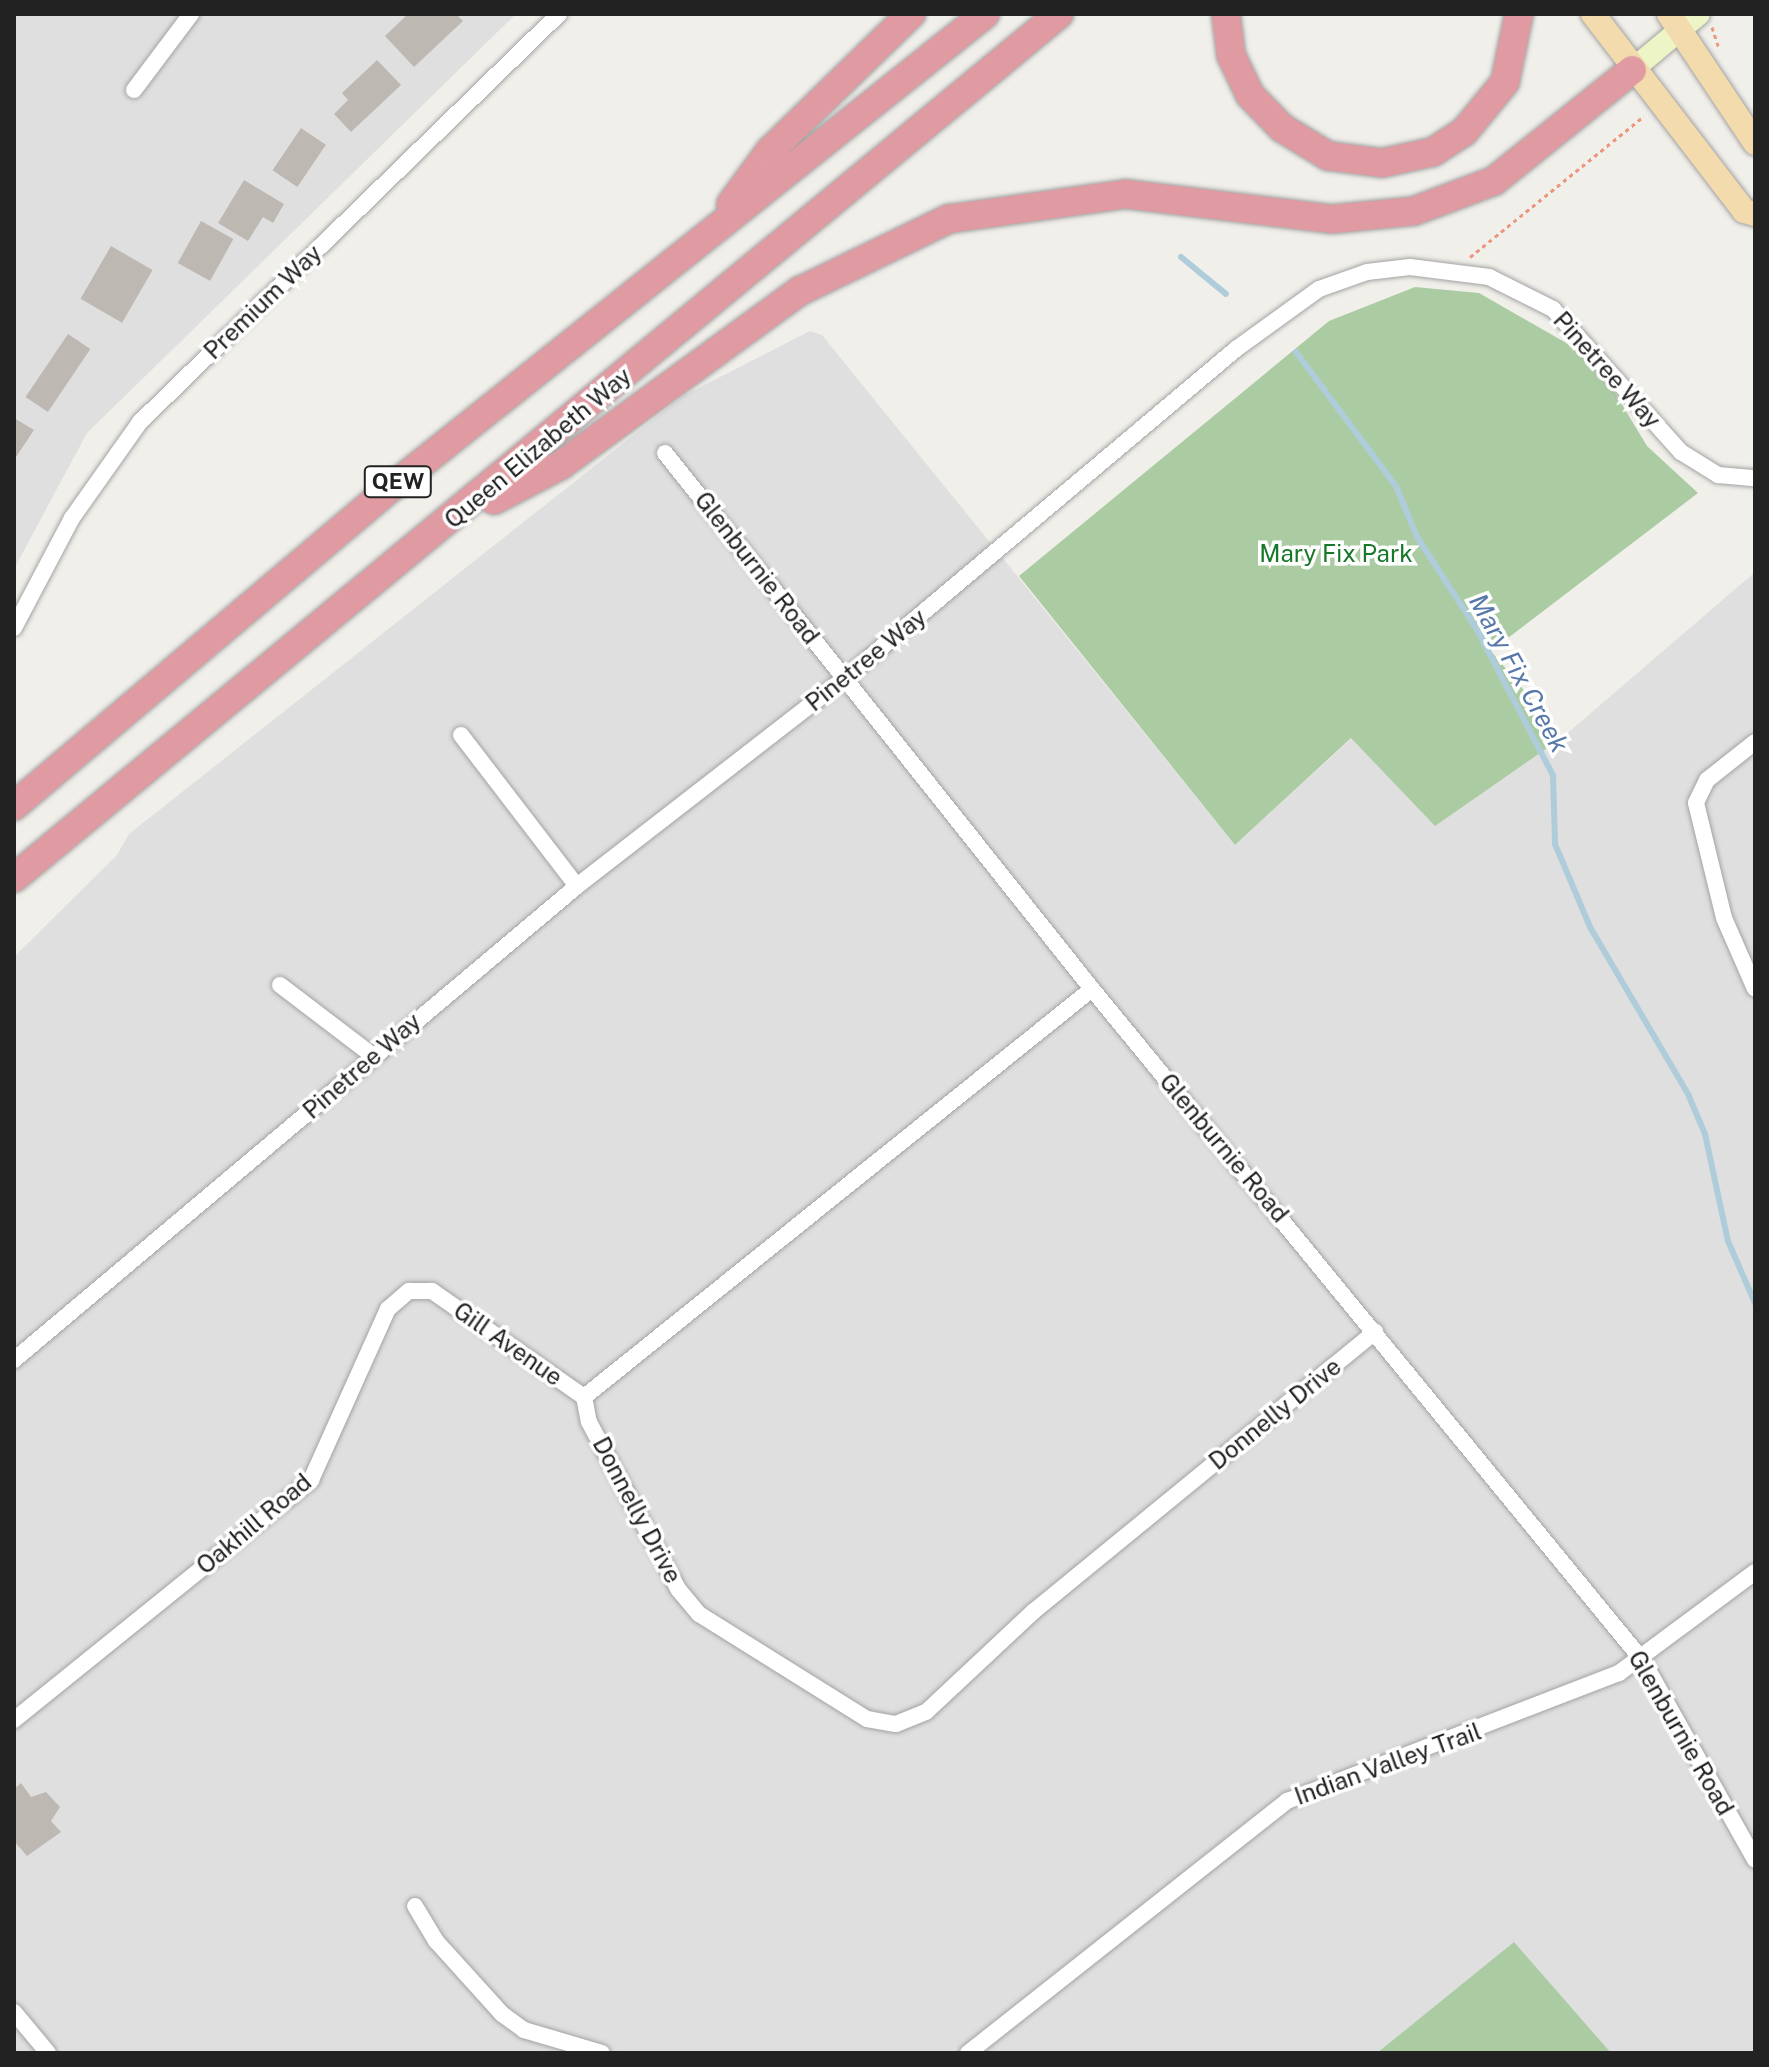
<!DOCTYPE html>
<style>
body{margin:0}
#map{position:relative;width:1769px;height:2067px;overflow:hidden;background:#f1efea;font-family:"Public Sans",sans-serif}
div>[style]{position:absolute}
[style*='--x']{left:calc(var(--x)*1px);top:calc(var(--y)*1px);width:calc(var(--w)*1px);rotate:calc(var(--a)*1deg)}
.residential>*{inset:0;background:#e0dfdf}
.forest>*{inset:0;background:#abcca3}
.stream>*{height:6px;margin:-3px;padding:0 3px;transform-origin:3px;border-radius:3px;background:#afccda}
.building>*{inset:0;background:#beb8b3;transform-origin:0 0}
.path>*{height:3px;margin-top:-1.5px;transform-origin:0;background:repeating-linear-gradient(90deg,#ec957f 0 4px,transparent 0 8px)}
.roads{filter:drop-shadow(0 0 2px #a3a3a3) drop-shadow(0 0 2px #a3a3a3)}
.street>*{height:16px;margin:-8px;padding:0 8px;transform-origin:8px;border-radius:8px;background:#fff}
.secondary>*{height:22px;margin:-11px;padding:0 11px;transform-origin:11px;border-radius:11px;background:#edf4c5}
.primary>*{height:24px;margin:-12px;padding:0 12px;transform-origin:12px;border-radius:12px;background:#f3dbad}
.highway>*{height:28px;margin:-14px;padding:0 14px;transform-origin:14px;border-radius:14px;background:#df9ba1}
span{translate:-50% -50%;white-space:nowrap;text-align:center;line-height:1.15;-webkit-text-stroke:7px #fff;paint-order:stroke}
.shield-label span{padding:2px 6px;background:#fff;border:2px solid;border-radius:6px;-webkit-text-stroke-width:0}
.shield-label{font-size:22px;color:#222;font-weight:700}
.street-label{font-size:24px;color:#222}
.park-label{font-size:24px;color:#187829}
.water-label{font-size:26px;color:#5778a9;font-style:italic}
.frame{position:absolute;inset:0;border:16px solid #222;pointer-events:none}
</style>
<div id="map">
<div class="residential">
<i style="clip-path:polygon(14px 14px,516px 14px,87px 433px,14px 569px)"></i>
<i style="clip-path:polygon(810px 331px,822px 335px,1235px 845px,1352px 738px,1435px 825px,1563px 737px,1755px 572px,1755px 2053px,14px 2053px,14px 957px,117px 855px,129px 834px,683px 396px)"></i>
</div>
<div class="forest">
<i style="clip-path:polygon(1415px 287px,1479px 293px,1575px 348px,1612px 388px,1647px 446px,1698px 493px,1491px 651px,1563px 737px,1435px 826px,1351px 738px,1235px 845px,1019px 576px,1329px 321px)"></i>
<i style="clip-path:polygon(1514px 1942px,1611px 2053px,1377px 2053px)"></i>
</div>
<div class="stream">
<i style="--x:1181;--y:257;--w:58;--a:39.4"></i>
<i style="--x:1296;--y:352;--w:167;--a:53.3"></i>
<i style="--x:1396;--y:486;--w:55;--a:67.6"></i>
<i style="--x:1417;--y:537;--w:108;--a:57"></i>
<i style="--x:1476;--y:628;--w:166;--a:62.4"></i>
<i style="--x:1553;--y:775;--w:69;--a:88.3"></i>
<i style="--x:1555;--y:844;--w:90;--a:67.1"></i>
<i style="--x:1590;--y:927;--w:194;--a:59.6"></i>
<i style="--x:1688;--y:1094;--w:43;--a:67"></i>
<i style="--x:1705;--y:1134;--w:109;--a:77.9"></i>
<i style="--x:1728;--y:1241;--w:68;--a:66.5"></i>
</div>
<div class="building">
<i style="clip-path:polygon(408px 14px,456px 14px,463px 21px,414px 67px,385px 36px)"></i>
<i style="clip-path:polygon(377px 60px,401px 85px,351px 132px,334px 114px,348px 100px,342px 93px)"></i>
<i style="left:301px;top:128px;width:30px;height:51px;rotate:34deg"></i>
<i style="clip-path:polygon(244px 180px,284px 204px,273px 223px,263px 217px,248px 241px,218px 223px)"></i>
<i style="left:201px;top:221px;width:37px;height:48px;rotate:29deg"></i>
<i style="left:111px;top:246px;width:48px;height:61px;rotate:30deg"></i>
<i style="left:68px;top:334px;width:27px;height:76px;rotate:34deg"></i>
<i style="clip-path:polygon(14px 418px,34px 430px,14px 460px)"></i>
<i style="clip-path:polygon(21px 1783px,31px 1797px,46px 1792px,60px 1807px,51px 1821px,61px 1832px,27px 1856px,14px 1841px,14px 1789px)"></i>
</div>
<div class="path">
<i style="--x:1712;--y:27;--w:23;--a:72"></i>
<i style="--x:1470;--y:257;--w:224;--a:-39"></i>
</div>
<div class="roads">
<div class="street">
<i style="--x:134;--y:90;--w:95;--a:-53.1"></i>
<i style="--x:665;--y:453;--w:685;--a:51.46"></i>
<i style="--x:1092;--y:989;--w:869;--a:50.65"></i>
<i style="--x:1643;--y:1661;--w:228;--a:60.6"></i>
<i style="--x:14;--y:628;--w:124;--a:-62.2"></i>
<i style="--x:72;--y:518;--w:118;--a:-54.7"></i>
<i style="--x:140;--y:422;--w:585;--a:-44.24"></i>
<i style="--x:461;--y:735;--w:190;--a:52.5"></i>
<i style="--x:1755;--y:742;--w:61;--a:141.6"></i>
<i style="--x:1707;--y:780;--w:25;--a:116"></i>
<i style="--x:1696;--y:803;--w:118;--a:76.3"></i>
<i style="--x:1724;--y:918;--w:77;--a:66.4"></i>
<i style="--x:280;--y:985;--w:116;--a:37.3"></i>
<i style="--x:1092;--y:989;--w:652;--a:141.23"></i>
<i style="--x:584;--y:1397;--w:25;--a:79"></i>
<i style="--x:589;--y:1422;--w:189;--a:61.9"></i>
<i style="--x:678;--y:1589;--w:33;--a:50"></i>
<i style="--x:699;--y:1614;--w:198;--a:32"></i>
<i style="--x:867;--y:1719;--w:29;--a:10"></i>
<i style="--x:896;--y:1724;--w:32;--a:-22"></i>
<i style="--x:926;--y:1712;--w:148;--a:-43.1"></i>
<i style="--x:1034;--y:1611;--w:441;--a:-39.3"></i>
<i style="--x:14;--y:1360;--w:736;--a:-40.09"></i>
<i style="--x:577;--y:886;--w:338;--a:-37.8"></i>
<i style="--x:844;--y:679;--w:512;--a:-40.09"></i>
<i style="--x:1236;--y:349;--w:102;--a:-35.9"></i>
<i style="--x:1319;--y:289;--w:51;--a:-19.5"></i>
<i style="--x:1367;--y:272;--w:43;--a:-6.6"></i>
<i style="--x:1410;--y:267;--w:80;--a:7.2"></i>
<i style="--x:1489;--y:277;--w:72;--a:26.6"></i>
<i style="--x:1553;--y:309;--w:192;--a:48.2"></i>
<i style="--x:1681;--y:452;--w:44;--a:31.9"></i>
<i style="--x:1718;--y:475;--w:37;--a:5"></i>
<i style="--x:14;--y:1720;--w:382;--a:-38.9"></i>
<i style="--x:311;--y:1480;--w:188;--a:-65.8"></i>
<i style="--x:388;--y:1309;--w:28;--a:-41"></i>
<i style="--x:409;--y:1291;--w:23;--a:0"></i>
<i style="--x:432;--y:1291;--w:185;--a:34.9"></i>
<i style="--x:415;--y:1906;--w:41;--a:59"></i>
<i style="--x:436;--y:1941;--w:98;--a:47.9"></i>
<i style="--x:502;--y:2014;--w:27;--a:36"></i>
<i style="--x:524;--y:2030;--w:81;--a:16.4"></i>
<i style="--x:14;--y:2012;--w:53;--a:50.3"></i>
<i style="--x:968;--y:2053;--w:407;--a:-38.3"></i>
<i style="--x:1287;--y:1801;--w:356;--a:-21.1"></i>
<i style="--x:1619;--y:1673;--w:169;--a:-36.6"></i>
</div>
<div class="secondary">
<i style="--x:1632;--y:70;--w:87;--a:-39.9"></i>
</div>
<div class="primary">
<i style="--x:1593;--y:14;--w:248;--a:52.5"></i>
<i style="--x:1744;--y:211;--w:11;--a:15"></i>
<i style="--x:1669;--y:14;--w:155;--a:56.3"></i>
</div>
<div class="highway">
<i style="--x:1226;--y:14;--w:41;--a:83"></i>
<i style="--x:1231;--y:55;--w:44;--a:64.6"></i>
<i style="--x:1250;--y:95;--w:46;--a:45.9"></i>
<i style="--x:1282;--y:128;--w:54;--a:31.3"></i>
<i style="--x:1328;--y:156;--w:54;--a:7.4"></i>
<i style="--x:1382;--y:163;--w:52;--a:-12.2"></i>
<i style="--x:1433;--y:152;--w:37;--a:-33"></i>
<i style="--x:1464;--y:132;--w:65;--a:-50.6"></i>
<i style="--x:1505;--y:82;--w:69;--a:-78.4"></i>
<i style="--x:731;--y:204;--w:66;--a:-53.7"></i>
<i style="--x:770;--y:151;--w:197;--a:-44.2"></i>
<i style="--x:494;--y:500;--w:76;--a:-27.6"></i>
<i style="--x:561;--y:465;--w:296;--a:-36.1"></i>
<i style="--x:800;--y:291;--w:165;--a:-25.9"></i>
<i style="--x:948;--y:219;--w:179;--a:-8"></i>
<i style="--x:1125;--y:194;--w:209;--a:6.9"></i>
<i style="--x:1333;--y:219;--w:81;--a:-5.6"></i>
<i style="--x:1414;--y:211;--w:85;--a:-20.6"></i>
<i style="--x:1494;--y:181;--w:177;--a:-38.8"></i>
<i style="--x:14;--y:806;--w:495;--a:-40.2"></i>
<i style="--x:392;--y:487;--w:759;--a:-38.58"></i>
<i style="--x:14;--y:878;--w:1356;--a:-39.58"></i>
</div>
</div>
<div class="shield-label">
<span style="left:398px;top:482px">QEW</span>
</div>
<div class="street-label">
<span style="left:263px;top:302px;rotate:-44deg">Premium Way</span>
<span style="left:1607px;top:370px;rotate:48deg">Pinetree Way</span>
<span style="left:538px;top:448px;rotate:-40deg">Queen Elizabeth Way</span>
<span style="left:757px;top:568px;rotate:52deg">Glenburnie Road</span>
<span style="left:866px;top:660px;rotate:-39deg">Pinetree Way</span>
<span style="left:362px;top:1066px;rotate:-41deg">Pinetree Way</span>
<span style="left:1224px;top:1148px;rotate:50deg">Glenburnie Road</span>
<span style="left:508px;top:1344px;rotate:35deg">Gill Avenue</span>
<span style="left:1275px;top:1414px;rotate:-39deg">Donnelly Drive</span>
<span style="left:637px;top:1510px;rotate:62deg">Donnelly Drive</span>
<span style="left:254px;top:1524px;rotate:-40deg">Oakhill Road</span>
<span style="left:1681px;top:1733px;rotate:60deg">Glenburnie Road</span>
<span style="left:1388px;top:1764px;rotate:-20deg">Indian Valley Trail</span>
</div>
<div class="park-label">
<span style="left:1336px;top:554px">Mary Fix Park</span>
</div>
<div class="water-label">
<span style="left:1519px;top:673px;rotate:61deg">Mary Fix Creek</span>
</div>
<div class="frame"></div>
</div>
